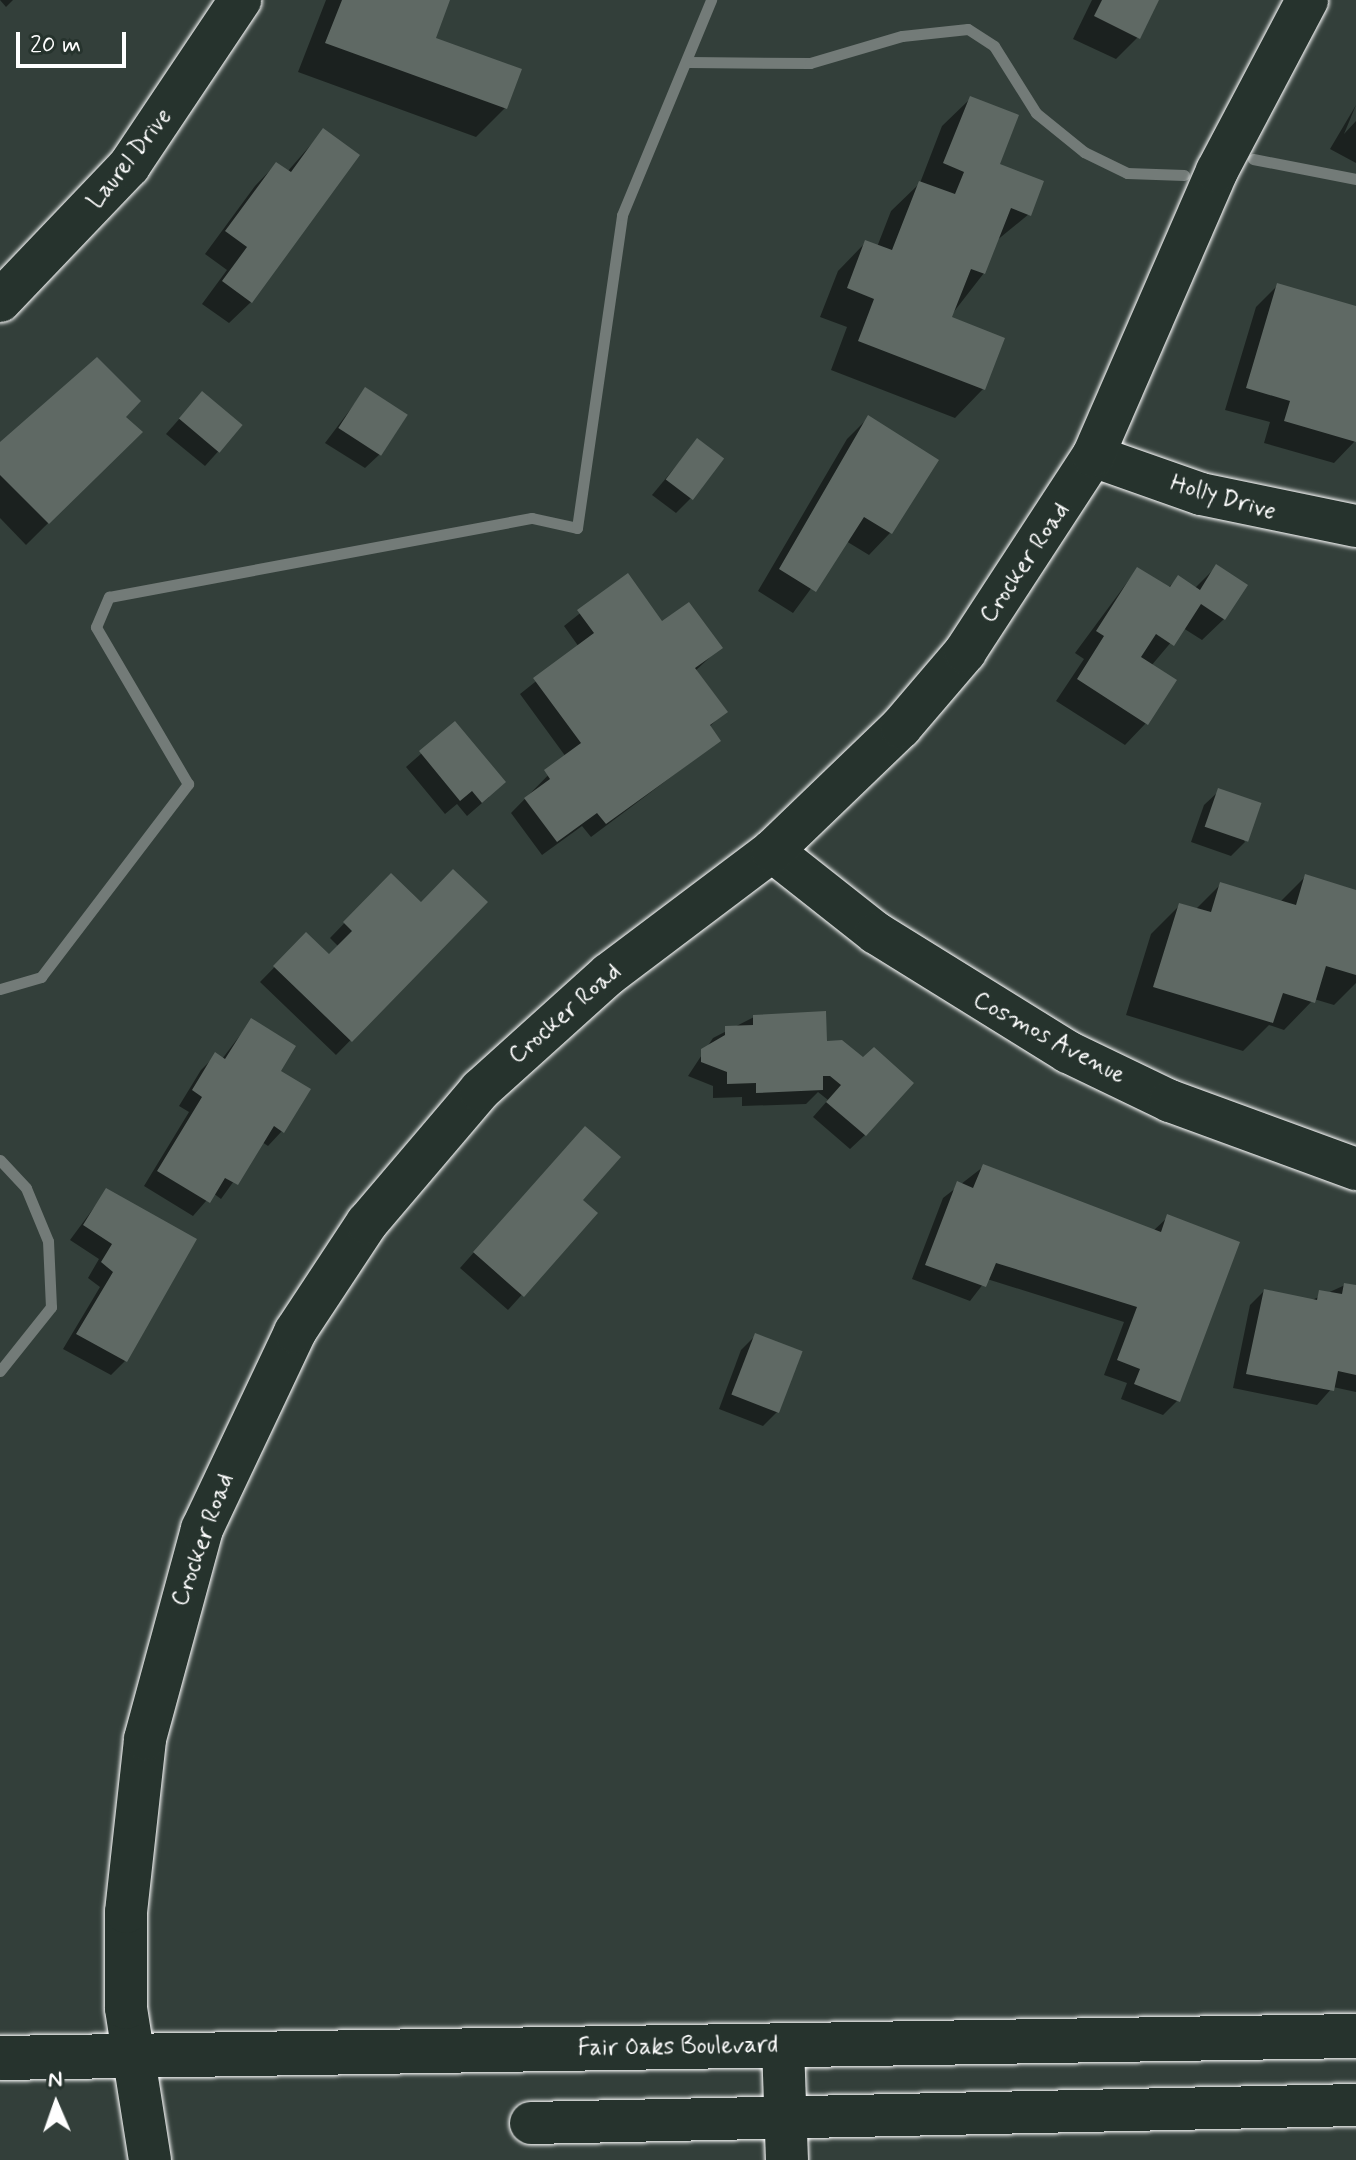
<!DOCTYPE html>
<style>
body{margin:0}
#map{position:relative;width:1356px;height:2160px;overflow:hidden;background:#333f3a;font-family:Mynerve,sans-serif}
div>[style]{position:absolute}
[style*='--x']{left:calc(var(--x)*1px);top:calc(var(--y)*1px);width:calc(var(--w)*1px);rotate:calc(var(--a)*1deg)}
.shadow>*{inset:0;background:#0007}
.stream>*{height:11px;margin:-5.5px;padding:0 5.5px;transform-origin:5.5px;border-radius:5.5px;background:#737b78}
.building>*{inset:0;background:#5f6964;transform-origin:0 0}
.roads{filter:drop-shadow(0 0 2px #fff) drop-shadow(0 0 2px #fff)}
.minor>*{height:42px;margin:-21px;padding:0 21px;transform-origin:21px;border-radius:21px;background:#26332d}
.major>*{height:44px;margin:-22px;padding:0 22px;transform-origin:22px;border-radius:22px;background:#26332d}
span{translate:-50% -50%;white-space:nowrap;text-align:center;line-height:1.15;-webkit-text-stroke:6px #26332d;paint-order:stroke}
.street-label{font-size:24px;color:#fff}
.north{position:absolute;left:16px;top:2064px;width:80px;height:80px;-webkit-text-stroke:6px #26332d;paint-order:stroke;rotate:358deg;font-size:22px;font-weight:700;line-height:32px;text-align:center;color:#fff}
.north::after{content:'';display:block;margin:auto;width:28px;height:36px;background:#fff;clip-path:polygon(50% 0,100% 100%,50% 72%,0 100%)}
.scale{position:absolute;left:16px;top:32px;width:110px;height:36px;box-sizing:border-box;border:4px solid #fff;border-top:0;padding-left:10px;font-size:24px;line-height:28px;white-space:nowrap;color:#fff;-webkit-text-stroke:6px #26332d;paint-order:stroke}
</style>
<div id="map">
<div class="shadow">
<i style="clip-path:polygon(0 0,13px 0,6px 7px)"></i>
<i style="clip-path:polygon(326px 0,448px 0,434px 39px,505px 108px,476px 137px,298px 72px)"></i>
<i style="clip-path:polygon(1092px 0,1157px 0,1138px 37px,1116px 59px,1073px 39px)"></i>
<i style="clip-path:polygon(971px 98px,998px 165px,1029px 214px,996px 241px,984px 273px,949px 318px,983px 389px,955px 418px,831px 370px,847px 327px,820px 317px,838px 271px,866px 242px,877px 247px,891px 211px,920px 183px,942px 126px)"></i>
<i style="clip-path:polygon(1356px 105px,1344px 134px,1356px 121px,1356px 163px,1330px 149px)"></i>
<i style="clip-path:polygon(323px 131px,251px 302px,229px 323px,202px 304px,227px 270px,205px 254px,255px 186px,276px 164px,287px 172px)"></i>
<i style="clip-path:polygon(1278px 285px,1356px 308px,1356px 440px,1334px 463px,1264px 443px,1270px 422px,1225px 410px,1256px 307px)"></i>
<i style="clip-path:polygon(365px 390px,380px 454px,365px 468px,325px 443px)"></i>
<i style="clip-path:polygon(188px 409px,241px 426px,205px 466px,166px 434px)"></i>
<i style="clip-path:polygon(124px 417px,140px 432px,26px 545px,0 518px,0 446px)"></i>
<i style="clip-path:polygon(868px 418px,937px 460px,890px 533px,869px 555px,846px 541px,793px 613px,758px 591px,847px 439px)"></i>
<i style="clip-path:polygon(697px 441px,691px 498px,676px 513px,652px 495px)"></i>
<i style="clip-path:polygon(1216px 567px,1224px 619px,1202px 640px,1183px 628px,1151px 666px,1146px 723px,1125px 745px,1056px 701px,1084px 659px,1075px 653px,1137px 569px,1168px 588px,1178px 578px,1194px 589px)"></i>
<i style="clip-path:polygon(627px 576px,662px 624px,720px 648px,695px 671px,725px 712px,709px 727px,719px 741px,591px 837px,582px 826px,542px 855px,511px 813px,566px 757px,520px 694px,579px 647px,564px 626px)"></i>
<i style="clip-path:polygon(455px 724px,489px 797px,467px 816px,457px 804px,445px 814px,406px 767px)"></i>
<i style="clip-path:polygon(1219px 791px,1245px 842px,1231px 856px,1191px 842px,1204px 805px)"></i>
<i style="clip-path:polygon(391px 875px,421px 905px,485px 902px,336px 1055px,260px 982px,306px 935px,329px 957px,339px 947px,330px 938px)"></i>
<i style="clip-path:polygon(1306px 876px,1356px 892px,1356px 983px,1334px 1005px,1314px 999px,1284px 1030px,1269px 1025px,1243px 1051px,1126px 1015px,1151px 934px,1180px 905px,1195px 910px,1221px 884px,1280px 902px)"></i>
<i style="clip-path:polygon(754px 1017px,825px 1043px,865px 1135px,850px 1149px,813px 1117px,828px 1100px,818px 1092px,806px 1104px,742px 1106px,742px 1097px,713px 1098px,713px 1086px,688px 1076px,713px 1038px)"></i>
<i style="clip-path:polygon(251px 1021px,278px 1072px,282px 1131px,268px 1146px,262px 1142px,221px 1199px,213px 1193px,193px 1216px,144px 1186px,189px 1112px,179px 1106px,201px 1070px,216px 1055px,222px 1059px)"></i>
<i style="clip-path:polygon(571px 1143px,580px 1200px,595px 1214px,508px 1310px,460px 1268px)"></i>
<i style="clip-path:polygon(983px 1167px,1153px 1231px,1168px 1217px,1178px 1400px,1163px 1415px,1121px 1399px,1127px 1383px,1104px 1375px,1124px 1322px,987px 1279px,970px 1301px,912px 1279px,943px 1198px)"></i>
<i style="clip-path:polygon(107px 1190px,125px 1361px,111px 1375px,63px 1349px,100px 1287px,88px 1278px,99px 1259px,70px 1240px)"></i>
<i style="clip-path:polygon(1345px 1285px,1356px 1287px,1356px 1392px,1333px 1387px,1317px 1405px,1233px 1388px,1250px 1305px,1264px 1291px,1312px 1300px)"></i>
<i style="clip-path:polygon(756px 1335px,800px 1352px,778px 1411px,763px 1426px,719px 1409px,741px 1350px)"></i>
</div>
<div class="stream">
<i style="--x:689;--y:62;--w:121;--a:0.5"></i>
<i style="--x:810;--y:63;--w:96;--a:-16.4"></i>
<i style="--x:902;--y:36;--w:66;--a:-6.1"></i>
<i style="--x:968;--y:29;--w:31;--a:33"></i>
<i style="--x:994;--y:46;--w:79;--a:57.9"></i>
<i style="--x:1036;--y:113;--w:62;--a:39.1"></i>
<i style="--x:1084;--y:152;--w:48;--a:26"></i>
<i style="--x:1127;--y:173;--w:57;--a:2"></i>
<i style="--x:1253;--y:159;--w:105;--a:11"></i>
<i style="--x:0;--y:989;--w:43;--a:-16.3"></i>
<i style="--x:41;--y:977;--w:243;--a:-52.7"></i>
<i style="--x:188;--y:784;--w:182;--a:-120.4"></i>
<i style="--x:96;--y:627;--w:33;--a:-67"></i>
<i style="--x:109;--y:597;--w:430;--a:-10.6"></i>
<i style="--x:532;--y:518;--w:46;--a:12.5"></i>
<i style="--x:577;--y:528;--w:316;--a:-81.8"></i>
<i style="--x:622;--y:215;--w:233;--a:-67.5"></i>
<i style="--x:0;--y:1160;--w:38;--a:47"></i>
<i style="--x:26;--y:1188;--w:57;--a:67.5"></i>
<i style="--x:48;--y:1241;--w:66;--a:87.4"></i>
<i style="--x:51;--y:1307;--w:82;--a:128.6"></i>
</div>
<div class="building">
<i style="clip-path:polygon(342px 0,450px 0,436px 38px,522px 69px,507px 109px,325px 43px)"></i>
<i style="clip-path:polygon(1102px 0,1159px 0,1140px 39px,1094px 16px)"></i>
<i style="clip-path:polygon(970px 96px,1019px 115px,1000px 164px,1044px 181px,1031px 216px,1011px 208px,985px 274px,971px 269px,952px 317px,1005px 338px,985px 390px,858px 341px,874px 299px,847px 288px,865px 240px,892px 250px,919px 181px,955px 194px,964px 172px,943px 163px)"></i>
<i style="clip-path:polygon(323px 128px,360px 155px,252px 303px,222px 281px,247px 247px,225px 231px,276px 162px,291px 172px)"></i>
<i style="clip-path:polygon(1277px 283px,1356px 306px,1356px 442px,1284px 421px,1290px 401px,1246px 388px)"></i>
<i style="clip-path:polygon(97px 357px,141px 401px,126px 417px,143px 432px,49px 524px,0 475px,0 442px)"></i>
<i style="left:365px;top:387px;width:51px;height:49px;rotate:33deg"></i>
<i style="left:202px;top:391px;width:53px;height:36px;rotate:40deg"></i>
<i style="clip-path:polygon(868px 415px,939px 460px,892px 534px,864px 517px,816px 592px,779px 569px)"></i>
<i style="left:697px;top:438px;width:34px;height:52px;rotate:37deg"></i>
<i style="clip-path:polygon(1216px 564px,1248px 585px,1225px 620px,1201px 604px,1174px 646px,1156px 634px,1141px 657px,1177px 680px,1148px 725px,1077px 679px,1104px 636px,1096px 631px,1137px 567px,1170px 587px,1178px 575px,1200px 590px)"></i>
<i style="clip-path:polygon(628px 573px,662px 621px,689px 602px,723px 648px,695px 668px,728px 712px,710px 725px,721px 741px,606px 824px,597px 813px,557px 842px,524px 798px,550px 779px,544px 770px,581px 743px,533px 678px,594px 633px,577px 610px)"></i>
<i style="clip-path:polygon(455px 721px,506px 782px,482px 803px,472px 791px,460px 801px,419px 751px)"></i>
<i style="left:1218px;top:788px;width:46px;height:41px;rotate:19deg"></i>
<i style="clip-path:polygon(453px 869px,488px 902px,352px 1042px,273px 966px,306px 932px,329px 954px,352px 931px,343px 922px,391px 873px,421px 902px)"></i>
<i style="clip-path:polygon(1305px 874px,1356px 890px,1356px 975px,1326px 966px,1315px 1003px,1283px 993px,1273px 1023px,1153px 987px,1179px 903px,1211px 912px,1220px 882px,1296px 905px)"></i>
<i style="clip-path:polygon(826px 1011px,827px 1041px,842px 1040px,863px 1057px,874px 1047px,914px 1083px,866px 1136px,826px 1102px,841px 1085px,830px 1076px,823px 1076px,823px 1090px,756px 1093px,756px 1083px,727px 1084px,727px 1072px,701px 1062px,701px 1049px,725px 1035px,725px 1026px,753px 1025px,753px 1015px)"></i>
<i style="clip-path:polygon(251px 1018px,296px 1046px,281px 1071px,311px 1089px,284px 1133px,274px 1126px,238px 1185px,225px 1178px,210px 1203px,157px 1171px,202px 1097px,192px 1090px,215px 1052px,225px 1059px)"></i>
<i style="clip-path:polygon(585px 1126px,621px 1157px,583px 1200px,598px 1213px,524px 1297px,473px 1252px)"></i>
<i style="clip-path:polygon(983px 1164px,1161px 1232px,1167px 1214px,1240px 1242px,1180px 1402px,1134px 1384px,1140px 1369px,1117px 1360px,1137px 1307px,996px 1263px,986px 1287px,925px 1265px,957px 1181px,973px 1188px)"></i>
<i style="clip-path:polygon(106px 1188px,197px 1239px,127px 1362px,76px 1334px,113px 1272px,101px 1262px,112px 1244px,83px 1225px)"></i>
<i style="clip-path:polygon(1344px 1283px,1356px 1285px,1356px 1375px,1338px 1371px,1334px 1391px,1246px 1374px,1264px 1289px,1317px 1300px,1319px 1290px,1342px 1294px)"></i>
<i style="left:755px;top:1333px;width:51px;height:66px;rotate:21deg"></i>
</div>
<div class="roads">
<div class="minor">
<i style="--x:0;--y:301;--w:187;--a:-46.3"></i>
<i style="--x:129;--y:166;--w:200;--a:-56.2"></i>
<i style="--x:1093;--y:456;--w:114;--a:19.4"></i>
<i style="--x:1201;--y:494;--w:158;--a:11.7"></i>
<i style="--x:772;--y:851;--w:132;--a:38.3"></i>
<i style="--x:876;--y:933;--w:226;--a:31.8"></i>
<i style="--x:1068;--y:1052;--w:113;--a:25.7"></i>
<i style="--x:1170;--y:1101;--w:198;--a:20.1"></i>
<i style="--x:783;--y:2046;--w:114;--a:88"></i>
<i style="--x:531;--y:2123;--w:825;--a:-1.25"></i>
<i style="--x:150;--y:2160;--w:154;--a:-99"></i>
<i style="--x:126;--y:2008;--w:96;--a:-90"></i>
<i style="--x:126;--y:1912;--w:174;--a:-83.7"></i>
<i style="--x:145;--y:1739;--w:218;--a:-74.8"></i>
<i style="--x:202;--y:1529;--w:218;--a:-64.7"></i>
<i style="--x:295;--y:1332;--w:131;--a:-56.6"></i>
<i style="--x:367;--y:1223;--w:175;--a:-49.6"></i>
<i style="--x:480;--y:1090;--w:173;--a:-42"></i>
<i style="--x:609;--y:974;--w:204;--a:-37"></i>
<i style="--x:772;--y:851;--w:179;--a:-43.9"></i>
<i style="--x:901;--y:727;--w:99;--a:-49.5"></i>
<i style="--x:965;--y:652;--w:234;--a:-56.9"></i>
<i style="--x:1093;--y:456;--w:311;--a:-66.5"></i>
<i style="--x:1217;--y:171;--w:193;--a:-62.2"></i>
</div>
<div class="major">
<i style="--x:0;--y:2058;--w:1356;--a:-0.93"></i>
</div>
</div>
<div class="street-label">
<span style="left:130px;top:159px;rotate:-52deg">Laurel Drive</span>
<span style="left:1223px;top:498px;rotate:16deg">Holly Drive</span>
<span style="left:1025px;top:563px;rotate:-56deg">Crocker Road</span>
<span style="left:565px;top:1014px;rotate:-41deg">Crocker Road</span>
<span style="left:1049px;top:1038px;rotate:28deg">Cosmos Avenue</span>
<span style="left:203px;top:1540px;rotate:-70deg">Crocker Road</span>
<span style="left:678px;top:2047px;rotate:-1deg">Fair Oaks Boulevard</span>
</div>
<div class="north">N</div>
<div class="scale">20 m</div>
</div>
